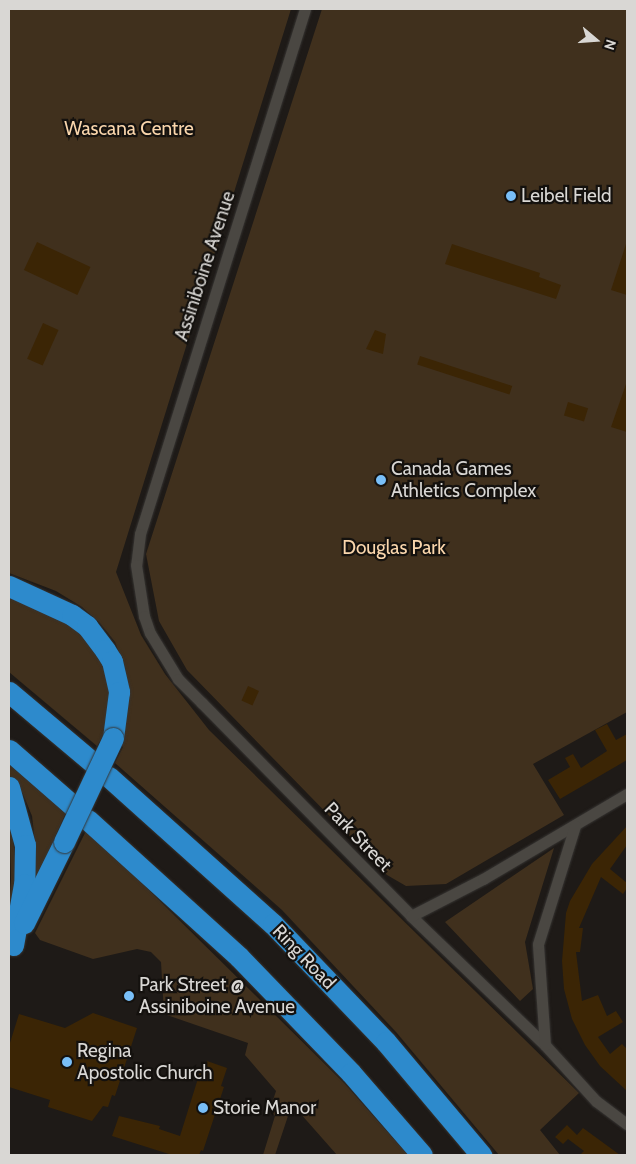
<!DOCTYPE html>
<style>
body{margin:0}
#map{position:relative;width:636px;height:1164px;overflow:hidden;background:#1e1a17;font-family:Cabin,sans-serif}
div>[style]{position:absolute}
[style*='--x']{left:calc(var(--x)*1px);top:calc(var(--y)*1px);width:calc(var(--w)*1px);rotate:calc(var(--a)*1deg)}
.green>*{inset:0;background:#40301d}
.building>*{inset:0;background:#3b2505;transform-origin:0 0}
.roads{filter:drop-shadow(0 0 1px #363432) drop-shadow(0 0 1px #363432)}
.minor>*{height:11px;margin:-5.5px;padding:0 5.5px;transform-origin:5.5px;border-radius:5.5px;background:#4a4742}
.motorway>*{height:21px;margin:-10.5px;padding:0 10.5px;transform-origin:10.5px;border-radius:10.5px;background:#2d8acc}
.bridges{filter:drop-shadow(0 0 1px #363432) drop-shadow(0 0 1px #363432)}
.motorway-bridge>*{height:21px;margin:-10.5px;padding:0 10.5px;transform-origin:10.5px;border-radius:10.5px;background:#2d8acc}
.dots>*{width:14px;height:14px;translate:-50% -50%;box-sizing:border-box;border:2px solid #14110e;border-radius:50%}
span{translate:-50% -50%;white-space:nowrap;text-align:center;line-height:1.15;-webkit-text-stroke:4.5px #14110e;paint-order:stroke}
.park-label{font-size:19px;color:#fad6ac}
.poi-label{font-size:19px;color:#d9d7d4}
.left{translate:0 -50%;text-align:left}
.street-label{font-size:19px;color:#d9d7d4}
.frame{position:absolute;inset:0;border:10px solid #d9d7d4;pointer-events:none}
.north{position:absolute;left:571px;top:15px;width:50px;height:50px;-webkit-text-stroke:4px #14110e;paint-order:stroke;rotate:108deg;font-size:14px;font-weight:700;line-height:20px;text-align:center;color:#d9d7d4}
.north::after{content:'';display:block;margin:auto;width:18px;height:22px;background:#d9d7d4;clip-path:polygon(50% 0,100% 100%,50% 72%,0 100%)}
</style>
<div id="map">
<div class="green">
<i style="clip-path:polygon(9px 9px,291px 9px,116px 572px,141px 635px,165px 674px,209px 730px,579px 1093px,540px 1130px,560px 1155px,499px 1155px,396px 1032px,282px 910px,115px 763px,123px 747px,120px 743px,129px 692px,125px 667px,115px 642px,99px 622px,82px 607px,56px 591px,9px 573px)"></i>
<i style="clip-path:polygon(322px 9px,627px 9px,627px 712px,533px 764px,564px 815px,446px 884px,406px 886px,387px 875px,187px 670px,159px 621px,146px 554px)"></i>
<i style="clip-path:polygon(9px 593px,86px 633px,111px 676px,107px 729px,97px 746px,9px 672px)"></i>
<i style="clip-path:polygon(9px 760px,67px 810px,30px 893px,35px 842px,32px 816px,23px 794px,9px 775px)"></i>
<i style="clip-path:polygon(9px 805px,17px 875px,9px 908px,11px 880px)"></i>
<i style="clip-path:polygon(87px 829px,344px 1083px,408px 1155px,337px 1155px,292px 1104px,275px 1155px,263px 1155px,275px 1116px,270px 1109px,276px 1091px,245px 1055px,248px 1043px,164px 1014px,161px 962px,151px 952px,137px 949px,93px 959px,40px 940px,35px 933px)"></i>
<i style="clip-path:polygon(554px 848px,525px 942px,533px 989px,520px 1001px,445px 922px)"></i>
</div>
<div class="building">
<i style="left:37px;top:242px;width:59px;height:31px;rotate:25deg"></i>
<i style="clip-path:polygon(452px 244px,540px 273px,539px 277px,561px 285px,556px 299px,445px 264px)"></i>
<i style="clip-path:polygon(626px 244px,627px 245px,627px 295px,611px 290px)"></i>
<i style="left:43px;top:323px;width:17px;height:39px;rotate:24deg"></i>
<i style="clip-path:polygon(375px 330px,386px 334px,383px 354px,366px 349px)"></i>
<i style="left:420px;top:356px;width:97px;height:9px;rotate:18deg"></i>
<i style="clip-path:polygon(626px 384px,627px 384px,627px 432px,611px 427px)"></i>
<i style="left:568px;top:402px;width:21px;height:14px;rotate:17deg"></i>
<i style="left:248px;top:686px;width:12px;height:16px;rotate:24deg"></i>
<i style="clip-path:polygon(607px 724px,616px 740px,627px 734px,627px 760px,560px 799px,548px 780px,570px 767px,565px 758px,573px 754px,581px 768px,607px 751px,595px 730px)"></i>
<i style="clip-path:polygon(627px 826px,627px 845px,610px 869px,627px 883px,627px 888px,623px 894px,601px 877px,579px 928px,583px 928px,580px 952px,576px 952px,582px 1001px,598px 995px,607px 1016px,616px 1011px,623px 1022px,598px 1037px,610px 1054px,622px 1044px,627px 1049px,627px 1091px,600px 1066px,585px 1045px,572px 1019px,564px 989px,562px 961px,566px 913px,570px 901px,592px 864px)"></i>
<i style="clip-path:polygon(93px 1013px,137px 1028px,115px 1096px,112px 1095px,108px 1107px,103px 1106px,92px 1121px,48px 1107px,50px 1100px,9px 1087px,9px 1046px,19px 1014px,65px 1028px)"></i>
<i style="clip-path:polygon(207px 1061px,227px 1068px,221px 1086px,224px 1087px,203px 1151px,201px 1150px,199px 1155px,172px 1155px,112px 1136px,119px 1116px,160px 1126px,159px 1129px,180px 1136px,200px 1072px,203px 1073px)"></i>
<i style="clip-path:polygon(567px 1125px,577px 1135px,583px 1128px,620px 1155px,580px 1155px,584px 1151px,568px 1139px,563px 1144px,555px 1137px)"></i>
</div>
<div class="roads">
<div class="minor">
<i style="--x:305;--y:9;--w:550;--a:107.45"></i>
<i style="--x:140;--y:534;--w:31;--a:97"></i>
<i style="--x:136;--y:565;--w:52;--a:81.1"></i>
<i style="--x:144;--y:616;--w:18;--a:71"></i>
<i style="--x:150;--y:633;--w:54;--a:58.7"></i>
<i style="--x:178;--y:679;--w:34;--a:45"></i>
<i style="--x:202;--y:703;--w:298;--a:45.5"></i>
<i style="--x:411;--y:916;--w:186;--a:43.9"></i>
<i style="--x:545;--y:1045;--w:76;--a:47.7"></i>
<i style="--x:596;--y:1101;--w:39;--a:37"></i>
<i style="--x:411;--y:916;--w:81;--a:-27.2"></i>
<i style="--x:483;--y:879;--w:167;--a:-30.6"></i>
<i style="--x:545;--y:1045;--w:101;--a:-94"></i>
<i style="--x:538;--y:944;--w:124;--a:-72.6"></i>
</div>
<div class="motorway">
<i style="--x:9;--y:586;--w:69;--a:24.7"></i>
<i style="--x:72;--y:615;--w:19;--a:36"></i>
<i style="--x:87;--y:626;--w:30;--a:53"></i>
<i style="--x:105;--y:650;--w:13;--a:58"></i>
<i style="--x:112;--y:661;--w:32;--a:77"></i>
<i style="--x:119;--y:692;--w:46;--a:97.4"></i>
<i style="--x:9;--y:692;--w:109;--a:40.1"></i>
<i style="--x:9;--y:750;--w:84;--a:41.1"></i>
<i style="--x:109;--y:777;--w:220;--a:41.9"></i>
<i style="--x:273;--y:924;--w:163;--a:46.2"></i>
<i style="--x:386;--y:1042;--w:148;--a:49.9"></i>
<i style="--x:9;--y:787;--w:60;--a:74.6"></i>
<i style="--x:25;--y:845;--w:39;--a:91"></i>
<i style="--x:24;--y:884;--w:62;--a:100.2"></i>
<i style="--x:88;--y:820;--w:204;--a:42.2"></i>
<i style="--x:239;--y:957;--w:161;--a:46"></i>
<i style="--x:351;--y:1073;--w:108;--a:49.1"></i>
<i style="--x:24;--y:923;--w:90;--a:-63.7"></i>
</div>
</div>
<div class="bridges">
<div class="motorway-bridge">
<i style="--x:64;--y:842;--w:115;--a:-64.8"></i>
</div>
</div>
<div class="dots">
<i style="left:511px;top:196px;background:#79bff8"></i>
<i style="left:381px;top:480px;background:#79bff8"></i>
<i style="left:129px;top:996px;background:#79bff8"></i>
<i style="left:67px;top:1062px;background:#79bff8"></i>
<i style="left:203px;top:1108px;background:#79bff8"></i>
</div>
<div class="park-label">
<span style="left:129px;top:129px">Wascana Centre</span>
<span style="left:394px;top:548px">Douglas Park</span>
</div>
<div class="poi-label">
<span class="left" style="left:521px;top:196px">Leibel Field</span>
<span class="left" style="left:391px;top:480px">Canada Games<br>Athletics Complex</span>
<span class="left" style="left:139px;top:996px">Park Street @<br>Assiniboine Avenue</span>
<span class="left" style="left:77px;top:1062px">Regina<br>Apostolic Church</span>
<span class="left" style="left:213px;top:1108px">Storie Manor</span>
</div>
<div class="street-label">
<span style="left:205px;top:266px;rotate:-72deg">Assiniboine Avenue</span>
<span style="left:358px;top:837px;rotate:46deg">Park Street</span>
<span style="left:304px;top:957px;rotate:46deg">Ring Road</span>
</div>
<div class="frame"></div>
<div class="north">N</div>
</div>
